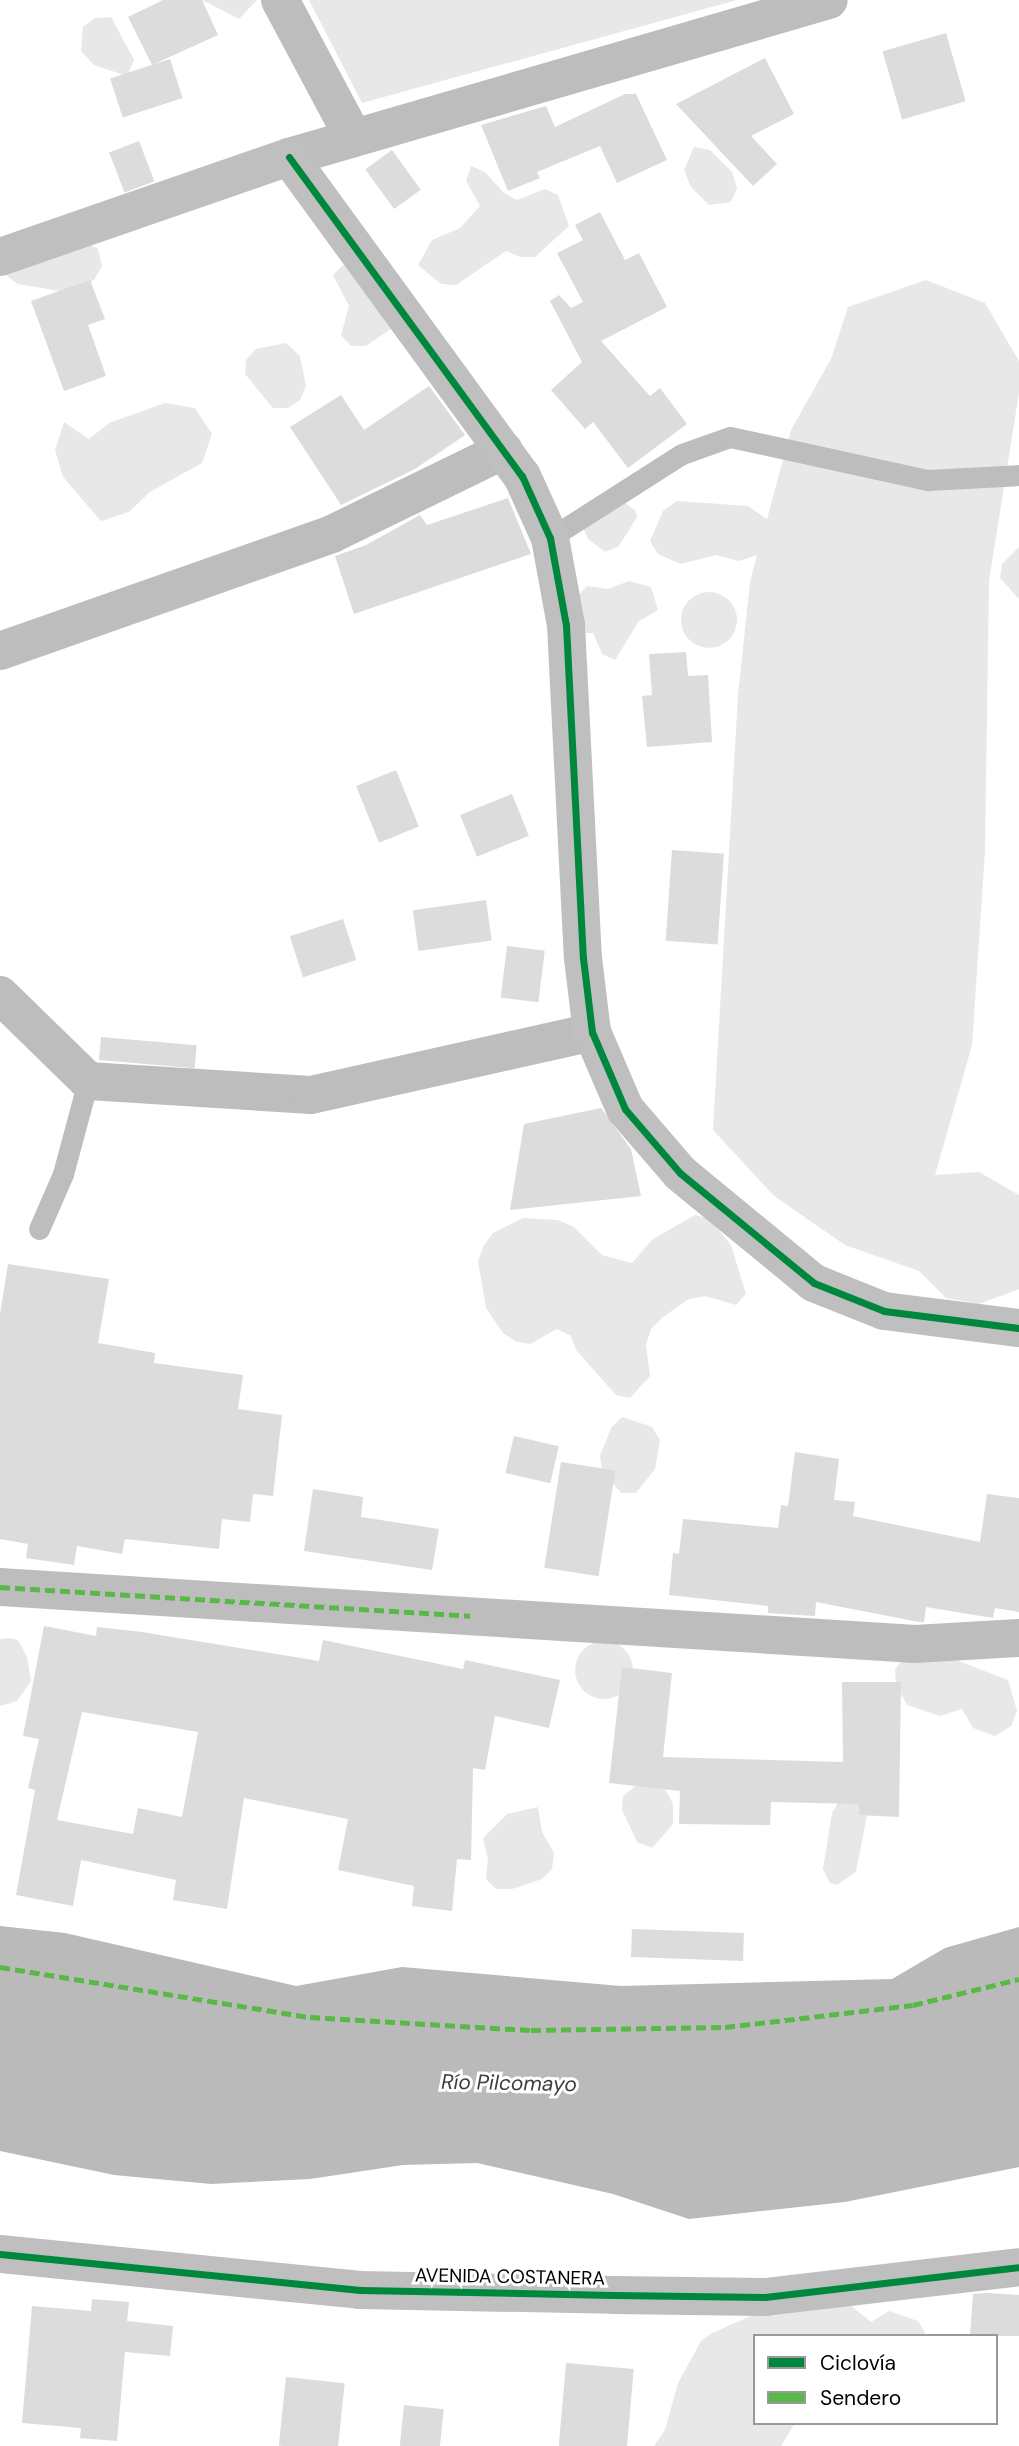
<!DOCTYPE html>
<meta charset="utf-8">
<style>
body{margin:0}
#map{position:relative;width:1019px;height:2446px;overflow:hidden;background:#fff;font-family:"DM Sans",sans-serif}
div>[style]{position:absolute}
[style*='--x']{left:calc(var(--x)*1px);top:calc(var(--y)*1px);width:calc(var(--w)*1px);rotate:calc(var(--a)*1deg)}
.green>*{inset:0;background:#e8e8e8}
.round{border-radius:50%}
.water>*{inset:0;background:#bababa}
.building>*{inset:0;background:#dcdcdc;transform-origin:0 0}
.lane>*{height:21px;margin:-10.5px;padding:0 10.5px;transform-origin:10.5px;border-radius:10.5px;background:#bdbdbd}
.street>*{height:38px;margin:-19px;padding:0 19px;transform-origin:19px;border-radius:19px;background:#bdbdbd}
.secondary>*{height:38px;margin:-19px;padding:0 19px;transform-origin:19px;border-radius:19px;background:#bfbfbf}
.quiet>*{height:5px;margin-top:-2.5px;transform-origin:0;background:repeating-linear-gradient(90deg,#58b947 0 10px,transparent 0 15px)}
.cycleway>*{height:7px;margin:-3.5px;padding:0 3.5px;transform-origin:3.5px;border-radius:3.5px;background:#00873e}
span{translate:-50% -50%;white-space:nowrap;text-align:center;line-height:1.15;-webkit-text-stroke:6px #fff;paint-order:stroke}
.street-label{font-size:19px;color:#000}
.water-label{font-size:21px;color:#3e3e3e;font-style:italic}
.legend{position:absolute;left:753px;top:2334px;width:245px;height:91px;box-sizing:border-box;background:#fff;border:2px solid #999;margin:0;padding:9px 12px;list-style:none;font-size:21px;color:#000}
.legend li{display:flex;align-items:center;gap:14px;height:35px}
.legend b{width:35px;border:2px solid #999}
</style>
<div id="map">
<div class="green">
<i style="clip-path:polygon(202px 0,257px 0,239px 19px)"></i>
<i style="clip-path:polygon(309px 0,737px 0,362px 103px)"></i>
<i style="clip-path:polygon(111px 17px,134px 60px,127px 76px,94px 65px,81px 51px,83px 27px,95px 18px)"></i>
<i style="clip-path:polygon(694px 147px,710px 150px,732px 172px,737px 188px,731px 202px,709px 205px,691px 187px,684px 170px)"></i>
<i style="clip-path:polygon(471px 166px,485px 172px,504px 193px,517px 200px,545px 189px,558px 195px,569px 226px,535px 257px,520px 257px,506px 251px,456px 285px,441px 284px,418px 265px,432px 240px,460px 228px,480px 206px,466px 181px)"></i>
<i style="clip-path:polygon(88px 243px,98px 249px,102px 266px,94px 280px,79px 289px,65px 292px,18px 284px,7px 276px,7px 268px)"></i>
<i style="clip-path:polygon(343px 265px,359px 266px,392px 328px,366px 346px,351px 346px,341px 335px,349px 306px,333px 275px)"></i>
<i style="clip-path:polygon(926px 280px,985px 303px,1019px 361px,1019px 393px,989px 581px,985px 851px,972px 1045px,935px 1175px,979px 1172px,1019px 1195px,1019px 1289px,979px 1304px,946px 1298px,919px 1271px,845px 1245px,774px 1196px,713px 1130px,738px 695px,750px 582px,757px 555px,739px 561px,716px 555px,681px 564px,658px 554px,650px 541px,663px 511px,677px 501px,748px 506px,767px 519px,791px 430px,831px 359px,848px 307px)"></i>
<i style="clip-path:polygon(286px 343px,300px 356px,306px 386px,300px 400px,288px 408px,273px 408px,245px 374px,246px 360px,256px 349px)"></i>
<i style="clip-path:polygon(165px 403px,195px 408px,212px 434px,202px 463px,150px 492px,129px 512px,101px 521px,63px 477px,55px 450px,64px 422px,89px 439px,109px 423px)"></i>
<i style="clip-path:polygon(618px 498px,635px 510px,637px 517px,619px 546px,605px 552px,588px 539px,582px 525px)"></i>
<i style="clip-path:polygon(1019px 547px,1019px 599px,1000px 578px,1002px 564px)"></i>
<i style="clip-path:polygon(629px 581px,651px 587px,658px 610px,639px 621px,615px 660px,602px 654px,593px 633px,586px 633px,576px 598px,587px 586px,608px 589px)"></i>
<i class="round" style="left:681px;top:592px;width:56px;height:56px"></i>
<i style="clip-path:polygon(695px 1215px,710px 1219px,731px 1245px,746px 1294px,736px 1305px,705px 1296px,689px 1299px,663px 1317px,651px 1329px,646px 1345px,650px 1376px,630px 1398px,616px 1395px,576px 1350px,571px 1336px,557px 1329px,530px 1344px,515px 1341px,503px 1333px,486px 1308px,478px 1261px,484px 1245px,493px 1233px,523px 1218px,558px 1220px,574px 1227px,602px 1255px,632px 1263px,653px 1239px)"></i>
<i style="clip-path:polygon(622px 1417px,652px 1427px,660px 1440px,655px 1469px,636px 1493px,621px 1493px,602px 1470px,600px 1456px,611px 1428px)"></i>
<i style="clip-path:polygon(10px 1638px,18px 1640px,27px 1657px,31px 1681px,17px 1701px,0 1706px,0 1639px)"></i>
<i class="round" style="left:575px;top:1641px;width:58px;height:58px"></i>
<i style="clip-path:polygon(935px 1652px,1008px 1680px,1017px 1711px,1011px 1726px,995px 1736px,973px 1728px,962px 1709px,940px 1716px,907px 1705px,896px 1685px,895px 1670px,903px 1658px)"></i>
<i style="clip-path:polygon(644px 1779px,664px 1787px,673px 1804px,673px 1824px,652px 1848px,637px 1842px,622px 1810px,623px 1796px)"></i>
<i style="clip-path:polygon(844px 1793px,868px 1808px,867px 1815px,856px 1872px,837px 1885px,830px 1883px,823px 1869px,832px 1813px)"></i>
<i style="clip-path:polygon(538px 1807px,542px 1832px,554px 1853px,552px 1869px,542px 1879px,512px 1889px,496px 1889px,486px 1879px,488px 1859px,483px 1838px,507px 1814px)"></i>
<i style="clip-path:polygon(850px 2305px,871px 2322px,889px 2311px,918px 2321px,927px 2336px,755px 2336px,755px 2423px,795px 2423px,781px 2446px,654px 2446px,665px 2430px,678px 2383px,701px 2341px,710px 2334px,762px 2311px)"></i>
</div>
<div class="water">
<i style="clip-path:polygon(0 1926px,65px 1933px,296px 1986px,402px 1967px,621px 1986px,892px 1979px,945px 1948px,1019px 1927px,1019px 2167px,845px 2202px,689px 2219px,613px 2194px,477px 2163px,403px 2165px,310px 2179px,211px 2184px,114px 2175px,0 2151px)"></i>
</div>
<div class="building">
<i style="clip-path:polygon(163px 0,202px 0,218px 35px,152px 65px,128px 17px)"></i>
<i style="left:946px;top:33px;width:71px;height:66px;rotate:74deg"></i>
<i style="clip-path:polygon(765px 58px,794px 114px,751px 136px,777px 164px,753px 186px,676px 104px)"></i>
<i style="left:170px;top:59px;width:41px;height:63px;rotate:72deg"></i>
<i style="clip-path:polygon(625px 94px,636px 94px,667px 160px,617px 183px,600px 146px,537px 172px,540px 178px,508px 191px,481px 125px,546px 106px,555px 127px)"></i>
<i style="left:139px;top:141px;width:43px;height:32px;rotate:69deg"></i>
<i style="left:392px;top:150px;width:49px;height:33px;rotate:54deg"></i>
<i style="clip-path:polygon(600px 212px,625px 260px,639px 253px,667px 307px,601px 341px,650px 396px,660px 388px,687px 424px,628px 468px,593px 422px,585px 429px,551px 390px,582px 362px,550px 301px,559px 295px,571px 308px,583px 302px,557px 253px,583px 240px,575px 225px)"></i>
<i style="clip-path:polygon(90px 280px,105px 319px,88px 325px,106px 376px,64px 391px,31px 301px)"></i>
<i style="clip-path:polygon(429px 386px,465px 435px,415px 469px,341px 505px,290px 427px,341px 395px,364px 430px)"></i>
<i style="clip-path:polygon(508px 498px,531px 554px,354px 614px,335px 556px,366px 545px,420px 515px,427px 525px)"></i>
<i style="clip-path:polygon(686px 652px,688px 676px,708px 675px,712px 742px,647px 747px,642px 696px,652px 695px,649px 654px)"></i>
<i style="left:396px;top:770px;width:61px;height:43px;rotate:68deg"></i>
<i style="left:512px;top:794px;width:45px;height:56px;rotate:68deg"></i>
<i style="left:672px;top:850px;width:52px;height:91px;rotate:4deg"></i>
<i style="left:486px;top:900px;width:41px;height:74px;rotate:82deg"></i>
<i style="left:343px;top:919px;width:43px;height:56px;rotate:72deg"></i>
<i style="left:507px;top:946px;width:38px;height:52px;rotate:7deg"></i>
<i style="left:101px;top:1037px;width:96px;height:23px;rotate:5deg"></i>
<i style="clip-path:polygon(601px 1108px,631px 1149px,641px 1196px,510px 1210px,524px 1124px)"></i>
<i style="clip-path:polygon(8px 1264px,109px 1279px,98px 1343px,155px 1353px,154px 1363px,243px 1375px,238px 1409px,282px 1415px,273px 1496px,253px 1494px,250px 1522px,222px 1519px,219px 1549px,125px 1539px,122px 1554px,77px 1546px,74px 1565px,26px 1558px,28px 1544px,0 1539px,0 1314px)"></i>
<i style="left:514px;top:1436px;width:46px;height:38px;rotate:13deg"></i>
<i style="clip-path:polygon(795px 1452px,839px 1459px,834px 1500px,855px 1502px,853px 1516px,980px 1542px,987px 1494px,1019px 1498px,1019px 1612px,995px 1608px,993px 1618px,926px 1607px,924px 1622px,919px 1622px,816px 1602px,815px 1616px,768px 1613px,768px 1606px,669px 1595px,673px 1553px,679px 1554px,683px 1519px,778px 1528px,781px 1505px,788px 1506px)"></i>
<i style="left:561px;top:1462px;width:55px;height:107px;rotate:9deg"></i>
<i style="clip-path:polygon(313px 1489px,363px 1497px,361px 1517px,439px 1529px,432px 1570px,304px 1551px)"></i>
<i style="clip-path:polygon(evenodd,44px 1626px,96px 1636px,97px 1627px,142px 1632px,319px 1661px,323px 1640px,463px 1669px,465px 1660px,560px 1680px,549px 1728px,495px 1716px,485px 1770px,473px 1768px,471px 1860px,457px 1859px,452px 1911px,412px 1906px,414px 1886px,338px 1870px,348px 1819px,244px 1798px,227px 1909px,173px 1900px,176px 1880px,81px 1860px,73px 1906px,16px 1895px,35px 1790px,28px 1788px,39px 1739px,23px 1736px,44px 1626px,82px 1712px,198px 1732px,182px 1817px,138px 1808px,133px 1834px,57px 1820px,82px 1712px)"></i>
<i style="clip-path:polygon(622px 1667px,672px 1673px,663px 1757px,843px 1762px,842px 1682px,901px 1682px,899px 1817px,859px 1815px,859px 1804px,771px 1802px,770px 1825px,679px 1824px,680px 1791px,609px 1783px)"></i>
<i style="left:632px;top:1929px;width:112px;height:28px;rotate:2deg"></i>
<i style="clip-path:polygon(988px 2293px,1019px 2295px,1019px 2336px,970px 2336px,973px 2294px)"></i>
<i style="clip-path:polygon(92px 2299px,129px 2302px,127px 2321px,173px 2326px,170px 2356px,125px 2352px,117px 2441px,80px 2438px,81px 2428px,22px 2423px,32px 2306px,91px 2311px)"></i>
<i style="left:566px;top:2363px;width:68px;height:83px;rotate:5deg"></i>
<i style="left:286px;top:2377px;width:59px;height:69px;rotate:6deg"></i>
<i style="left:404px;top:2405px;width:40px;height:41px;rotate:6deg"></i>
</div>
<div class="lane">
<i style="--x:550;--y:538;--w:156;--a:-32.5"></i>
<i style="--x:682;--y:454;--w:51;--a:-19.5"></i>
<i style="--x:730;--y:437;--w:203;--a:12.3"></i>
<i style="--x:928;--y:480;--w:91;--a:-3.1"></i>
<i style="--x:39;--y:1229;--w:60;--a:-66.4"></i>
<i style="--x:63;--y:1174;--w:96;--a:-75"></i>
</div>
<div class="street">
<i style="--x:280;--y:0;--w:153;--a:61.9"></i>
<i style="--x:289;--y:157;--w:562;--a:-16.21"></i>
<i style="--x:0;--y:651;--w:352;--a:-19.4"></i>
<i style="--x:332;--y:534;--w:191;--a:-26"></i>
<i style="--x:0;--y:995;--w:123;--a:44.3"></i>
<i style="--x:88;--y:1081;--w:223;--a:3.6"></i>
<i style="--x:311;--y:1095;--w:288;--a:-12.6"></i>
<i style="--x:0;--y:1587;--w:917;--a:3.56"></i>
<i style="--x:915;--y:1644;--w:104;--a:-3.3"></i>
</div>
<div class="secondary">
<i style="--x:0;--y:257;--w:306;--a:-19.1"></i>
<i style="--x:289;--y:157;--w:395;--a:53.9"></i>
<i style="--x:522;--y:476;--w:68;--a:65.7"></i>
<i style="--x:550;--y:538;--w:88;--a:79.6"></i>
<i style="--x:566;--y:625;--w:333;--a:87.1"></i>
<i style="--x:583;--y:958;--w:75;--a:83.1"></i>
<i style="--x:592;--y:1032;--w:84;--a:66.8"></i>
<i style="--x:625;--y:1109;--w:84;--a:49.3"></i>
<i style="--x:680;--y:1173;--w:173;--a:39.4"></i>
<i style="--x:814;--y:1283;--w:75;--a:21.8"></i>
<i style="--x:884;--y:1311;--w:136;--a:7.2"></i>
<i style="--x:0;--y:2254;--w:362;--a:5.7"></i>
<i style="--x:360;--y:2290;--w:254;--a:1.1"></i>
<i style="--x:614;--y:2295;--w:151;--a:0.8"></i>
<i style="--x:765;--y:2297;--w:256;--a:-6.7"></i>
</div>
<div class="quiet">
<i style="--x:0;--y:1587;--w:471;--a:3.5"></i>
<i style="--x:0;--y:1967;--w:314;--a:9.2"></i>
<i style="--x:310;--y:2017;--w:221;--a:3.4"></i>
<i style="--x:531;--y:2030;--w:194;--a:-0.9"></i>
<i style="--x:725;--y:2027;--w:189;--a:-6.7"></i>
<i style="--x:913;--y:2005;--w:109;--a:-13.8"></i>
</div>
<div class="cycleway">
<i style="--x:289;--y:157;--w:395;--a:53.9"></i>
<i style="--x:522;--y:476;--w:68;--a:65.7"></i>
<i style="--x:550;--y:538;--w:88;--a:79.6"></i>
<i style="--x:566;--y:625;--w:333;--a:87.1"></i>
<i style="--x:583;--y:958;--w:75;--a:83.1"></i>
<i style="--x:592;--y:1032;--w:84;--a:66.8"></i>
<i style="--x:625;--y:1109;--w:84;--a:49.3"></i>
<i style="--x:680;--y:1173;--w:173;--a:39.4"></i>
<i style="--x:814;--y:1283;--w:75;--a:21.8"></i>
<i style="--x:884;--y:1311;--w:136;--a:7.2"></i>
<i style="--x:0;--y:2254;--w:362;--a:5.7"></i>
<i style="--x:360;--y:2290;--w:254;--a:1.1"></i>
<i style="--x:614;--y:2295;--w:151;--a:0.8"></i>
<i style="--x:765;--y:2297;--w:256;--a:-6.7"></i>
</div>
<div class="street-label">
<span style="left:510px;top:2277px;rotate:1deg">AVENIDA COSTANERA</span>
</div>
<div class="water-label">
<span style="left:509px;top:2083px;rotate:1deg">Río Pilcomayo</span>
</div>
<ul class="legend">
<li><b style="height:9px;background:#00873e"></b>Ciclovía</li>
<li><b style="height:9px;background:#58b947"></b>Sendero</li>
</ul>
</div>
